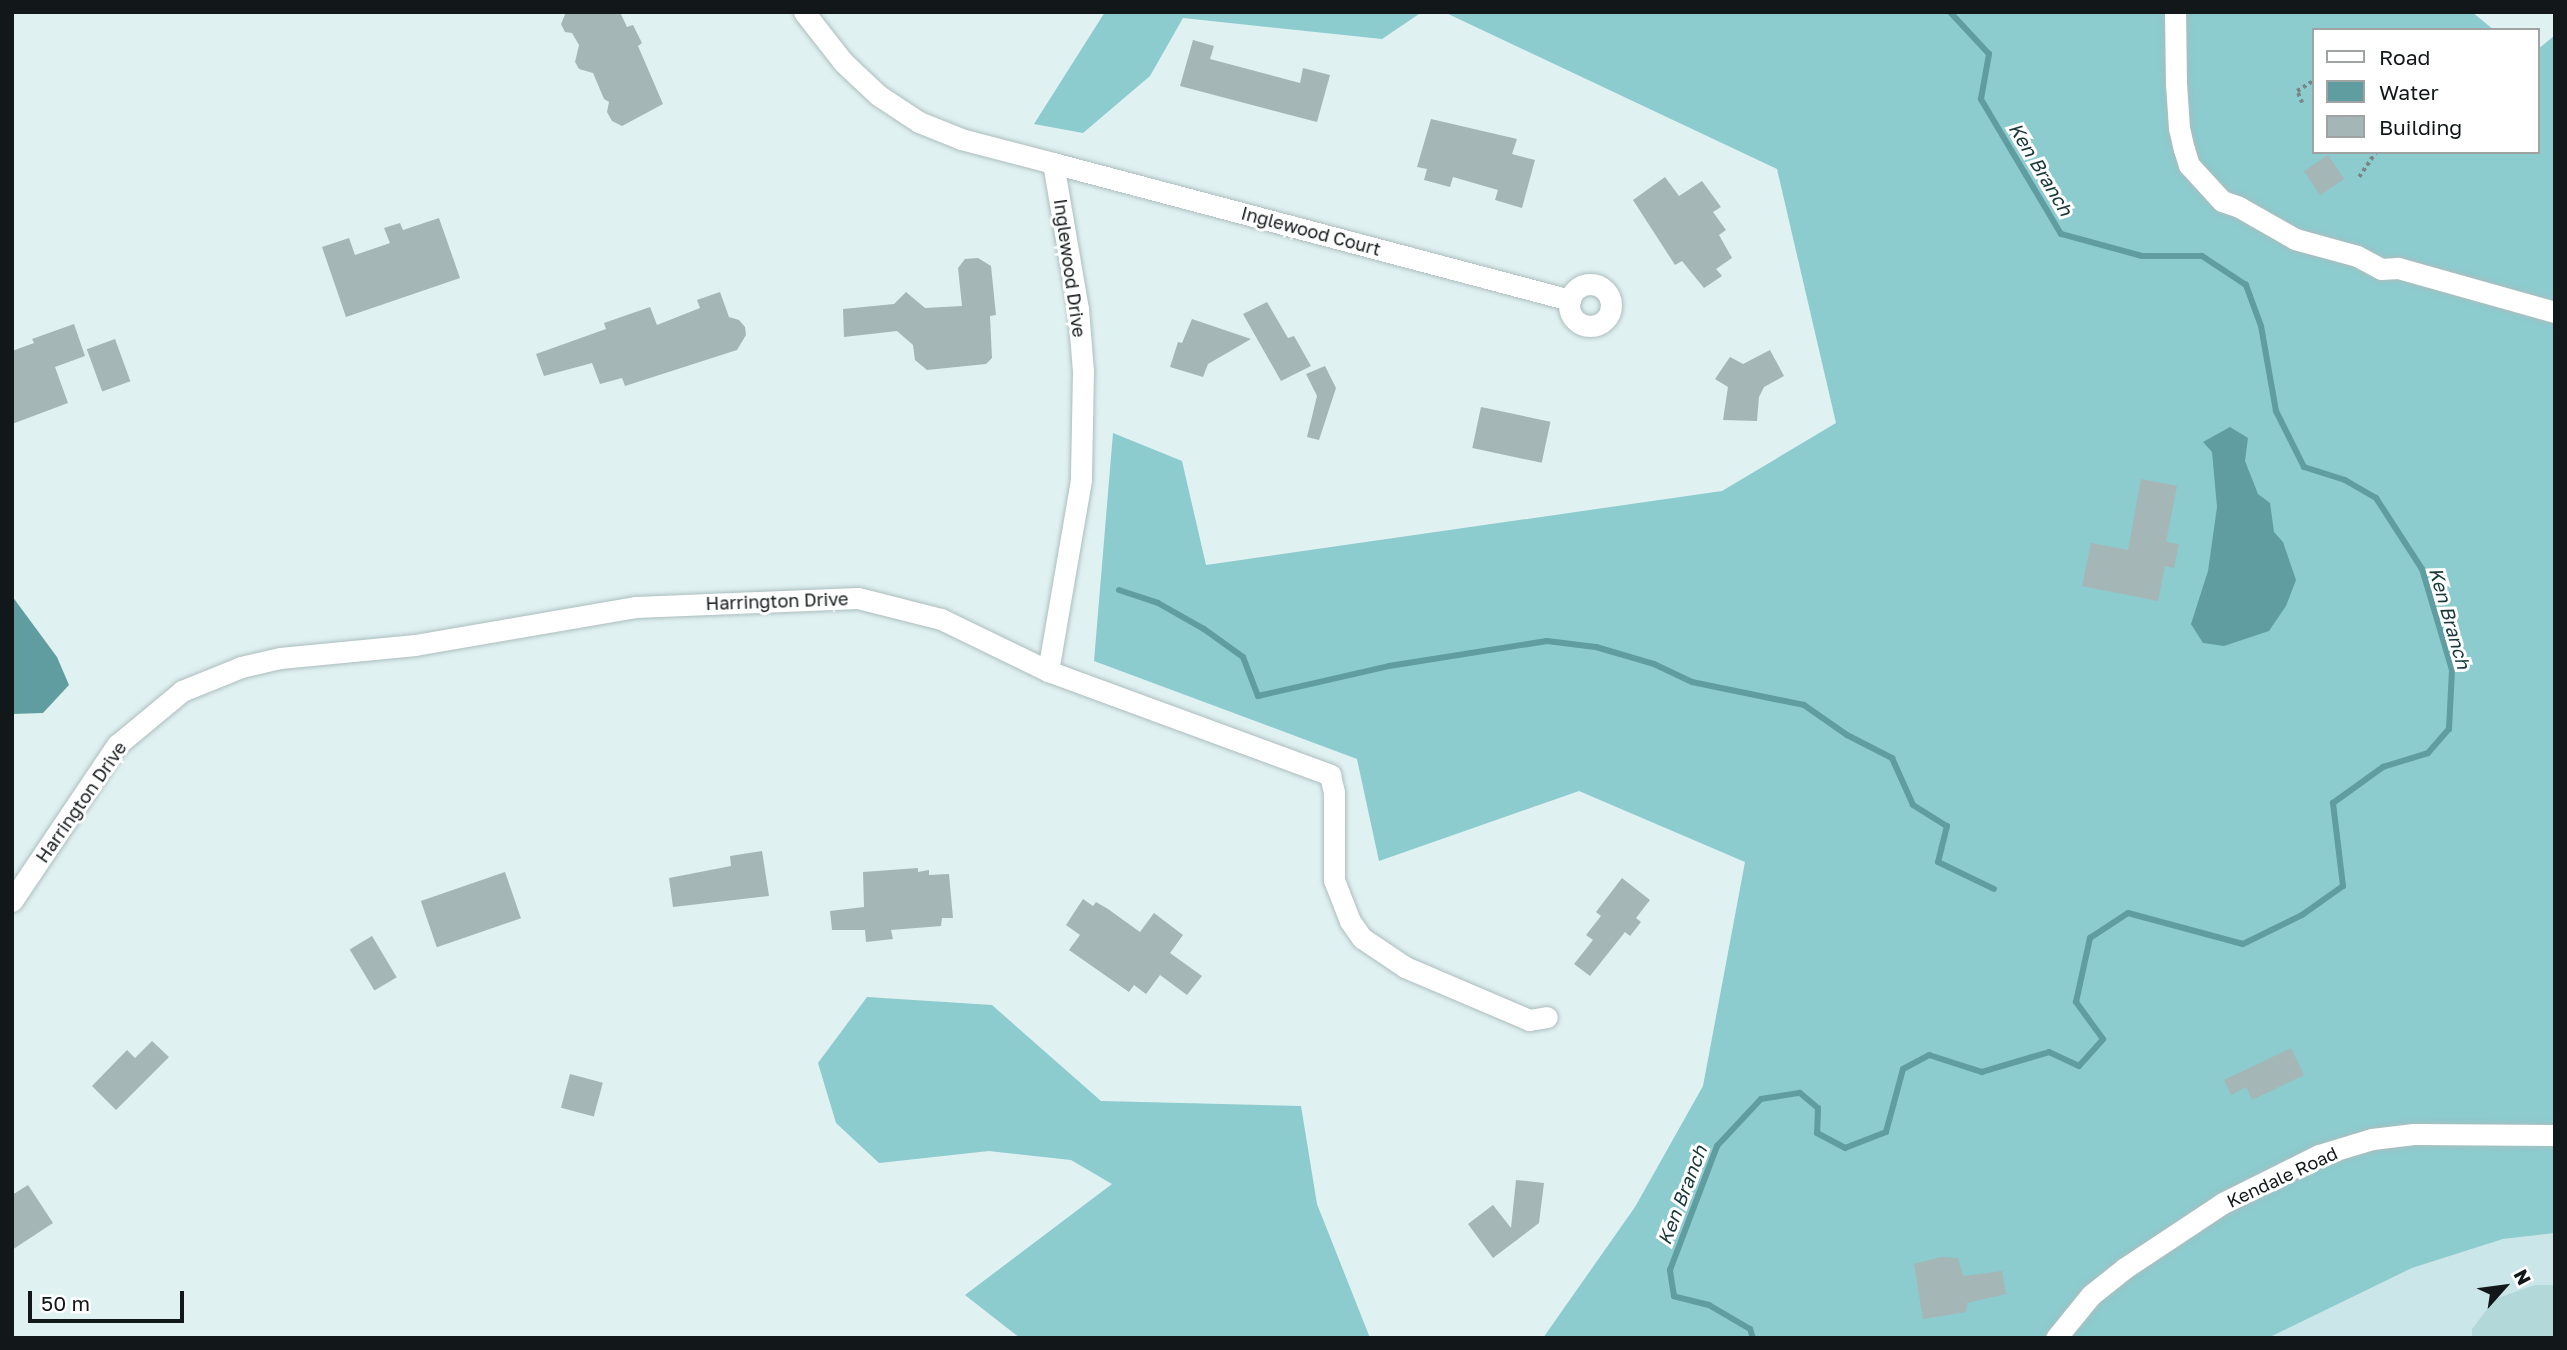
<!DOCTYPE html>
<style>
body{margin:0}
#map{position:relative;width:2567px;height:1350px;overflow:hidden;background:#e0f1f2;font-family:"Golos Text",sans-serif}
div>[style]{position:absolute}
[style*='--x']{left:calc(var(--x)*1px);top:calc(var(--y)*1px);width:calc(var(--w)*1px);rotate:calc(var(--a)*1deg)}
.built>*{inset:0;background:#cbe6e8}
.green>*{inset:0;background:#b2d8da}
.forest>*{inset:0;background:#8ccbce}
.water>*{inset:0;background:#5f9da0}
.stream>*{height:6px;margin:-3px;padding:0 3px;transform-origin:3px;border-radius:3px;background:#5f9da0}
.building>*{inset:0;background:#a5b6b7;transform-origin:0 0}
.path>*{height:3.5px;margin-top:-1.75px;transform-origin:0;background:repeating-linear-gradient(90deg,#7a8586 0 3.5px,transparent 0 7px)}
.roads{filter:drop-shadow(0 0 2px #acbdbd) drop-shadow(0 0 2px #acbdbd)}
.minor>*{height:21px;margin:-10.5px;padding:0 10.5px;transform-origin:10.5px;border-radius:10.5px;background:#fff}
.minor>.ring{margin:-10.5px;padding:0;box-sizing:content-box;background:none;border:21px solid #fff;border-radius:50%}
span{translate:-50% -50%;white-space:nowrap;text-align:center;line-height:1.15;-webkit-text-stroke:6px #fff;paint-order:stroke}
.street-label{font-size:18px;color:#121819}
.water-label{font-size:19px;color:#173739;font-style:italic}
.frame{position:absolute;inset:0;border:14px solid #121819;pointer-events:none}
.legend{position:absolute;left:2312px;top:28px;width:228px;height:126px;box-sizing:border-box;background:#fff;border:2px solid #a0a3a3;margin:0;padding:9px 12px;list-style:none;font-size:21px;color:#121819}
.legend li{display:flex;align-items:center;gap:14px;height:35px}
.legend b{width:35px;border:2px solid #a0a3a3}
.north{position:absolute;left:2469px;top:1252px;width:70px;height:70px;-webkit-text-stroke:5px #fff;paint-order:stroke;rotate:62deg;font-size:19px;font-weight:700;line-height:28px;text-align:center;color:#121819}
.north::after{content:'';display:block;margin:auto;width:24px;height:32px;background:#121819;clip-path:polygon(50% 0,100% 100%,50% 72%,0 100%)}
.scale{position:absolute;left:28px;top:1291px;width:156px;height:32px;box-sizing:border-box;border:4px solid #121819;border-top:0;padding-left:9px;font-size:21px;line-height:24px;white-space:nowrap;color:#121819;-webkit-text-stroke:5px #fff;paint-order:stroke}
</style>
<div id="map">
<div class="built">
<i style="clip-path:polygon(2555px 1233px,2555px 1338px,2268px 1338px,2412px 1268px,2503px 1239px)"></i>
</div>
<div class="green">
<i style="clip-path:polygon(2535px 1285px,2555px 1285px,2555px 1338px,2472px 1338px,2472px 1329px,2495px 1299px)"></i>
</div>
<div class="forest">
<i style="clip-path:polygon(1105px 12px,1422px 12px,1382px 39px,1183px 18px,1150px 76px,1083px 133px,1034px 124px)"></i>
<i style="clip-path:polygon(1444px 12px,2472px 12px,2494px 30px,2313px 30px,2313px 152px,2537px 152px,2537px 50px,2555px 35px,2555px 1233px,2503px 1239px,2412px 1268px,2268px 1338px,1543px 1338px,1635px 1207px,1703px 1086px,1745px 862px,1579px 791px,1379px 861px,1357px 759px,1094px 661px,1113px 433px,1182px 461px,1206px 565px,1722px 491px,1836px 423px,1777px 169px)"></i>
<i style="clip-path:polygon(867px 997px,992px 1005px,1101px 1101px,1301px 1106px,1317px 1204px,1370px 1338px,1020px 1338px,965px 1295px,1112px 1184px,1071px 1160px,989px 1151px,879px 1163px,836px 1123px,818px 1063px)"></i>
</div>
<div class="water">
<i style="clip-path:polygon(2230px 427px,2248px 438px,2245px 461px,2258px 494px,2270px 503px,2274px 532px,2283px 542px,2296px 580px,2286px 606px,2269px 631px,2224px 646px,2203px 643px,2191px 624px,2208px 571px,2217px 507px,2212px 452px,2203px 442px)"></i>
<i style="clip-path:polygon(12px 596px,57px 657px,69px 685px,43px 713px,12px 714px)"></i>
</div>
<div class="stream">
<i style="--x:1119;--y:590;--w:41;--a:18.4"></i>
<i style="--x:1158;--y:603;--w:53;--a:29.5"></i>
<i style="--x:1204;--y:629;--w:48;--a:35.7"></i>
<i style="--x:1243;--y:657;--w:42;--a:69"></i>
<i style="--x:1258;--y:696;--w:134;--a:-12.9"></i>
<i style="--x:1389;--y:666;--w:160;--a:-9"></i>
<i style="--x:1547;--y:641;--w:49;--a:7"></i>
<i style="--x:1596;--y:647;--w:60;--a:16.3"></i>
<i style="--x:1654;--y:664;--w:42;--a:25.3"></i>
<i style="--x:1692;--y:682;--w:114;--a:11.6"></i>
<i style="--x:1804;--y:705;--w:52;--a:34.9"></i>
<i style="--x:1847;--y:735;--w:51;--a:27.1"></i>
<i style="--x:1892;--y:758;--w:51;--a:65.9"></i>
<i style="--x:1913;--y:805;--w:40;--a:32"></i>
<i style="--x:1947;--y:826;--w:37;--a:104"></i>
<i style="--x:1938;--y:862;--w:62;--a:25.7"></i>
<i style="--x:1753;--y:1338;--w:9;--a:-108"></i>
<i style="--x:1750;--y:1329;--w:48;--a:-149.7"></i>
<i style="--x:1709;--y:1305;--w:36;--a:-166"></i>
<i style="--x:1674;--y:1296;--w:26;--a:-99"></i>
<i style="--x:1670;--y:1270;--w:133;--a:-69.2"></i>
<i style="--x:1717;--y:1146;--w:64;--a:-46.9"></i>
<i style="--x:1761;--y:1099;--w:39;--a:-9"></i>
<i style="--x:1800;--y:1093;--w:23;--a:40"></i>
<i style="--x:1818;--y:1108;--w:25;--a:92"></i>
<i style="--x:1817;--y:1133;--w:32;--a:28"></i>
<i style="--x:1845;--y:1148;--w:44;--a:-21.3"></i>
<i style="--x:1886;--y:1132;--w:65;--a:-74.9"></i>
<i style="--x:1903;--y:1069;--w:30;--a:-28"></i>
<i style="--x:1929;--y:1055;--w:56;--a:17.8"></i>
<i style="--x:1982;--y:1072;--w:70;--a:-16.6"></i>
<i style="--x:2049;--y:1052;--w:33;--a:25"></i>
<i style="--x:2079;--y:1066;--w:36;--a:-48"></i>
<i style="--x:2103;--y:1039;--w:46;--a:-126.1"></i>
<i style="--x:2076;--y:1002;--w:66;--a:-77.7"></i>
<i style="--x:2090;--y:938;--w:45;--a:-33.3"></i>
<i style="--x:2128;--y:913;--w:119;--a:15.1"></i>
<i style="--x:2243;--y:944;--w:66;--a:-26.2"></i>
<i style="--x:2302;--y:915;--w:50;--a:-35.3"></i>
<i style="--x:2343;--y:886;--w:84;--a:-96.9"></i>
<i style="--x:2333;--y:803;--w:62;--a:-35.8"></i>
<i style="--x:2383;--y:767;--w:47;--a:-17.3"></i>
<i style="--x:2428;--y:753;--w:32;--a:-49"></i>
<i style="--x:2449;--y:729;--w:59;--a:-87.1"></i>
<i style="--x:2452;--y:670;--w:105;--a:-106.5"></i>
<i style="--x:2422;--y:569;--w:85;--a:-122.9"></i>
<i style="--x:2376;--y:498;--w:36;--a:-150"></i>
<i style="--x:2345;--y:480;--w:43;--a:-162.4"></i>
<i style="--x:2304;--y:467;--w:63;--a:-116.6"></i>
<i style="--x:2276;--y:411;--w:86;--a:-100"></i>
<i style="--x:2261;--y:326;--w:44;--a:-110.1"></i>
<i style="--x:2246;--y:285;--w:53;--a:-146.6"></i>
<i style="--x:2202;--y:256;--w:60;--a:180"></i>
<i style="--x:2142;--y:256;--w:84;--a:-164.8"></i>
<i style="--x:2061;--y:234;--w:157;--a:-120.7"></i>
<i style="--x:1981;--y:99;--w:46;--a:-79.9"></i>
<i style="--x:1989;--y:54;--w:57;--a:-132.9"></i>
</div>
<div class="building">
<i style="clip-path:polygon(566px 12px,620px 12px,627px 27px,633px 25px,642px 43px,638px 46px,663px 104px,622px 126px,612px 121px,607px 112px,609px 102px,604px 99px,593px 73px,579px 69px,575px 62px,579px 45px,572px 33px,565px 32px,561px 24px)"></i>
<i style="clip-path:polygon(1193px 40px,1214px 46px,1210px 59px,1300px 83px,1303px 68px,1330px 75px,1317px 122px,1180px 86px)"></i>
<i style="clip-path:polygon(1431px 119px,1517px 139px,1512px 154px,1535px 160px,1522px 208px,1495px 200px,1498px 190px,1453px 177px,1450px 187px,1424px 180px,1427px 169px,1417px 167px)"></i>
<i style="left:2328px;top:155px;width:29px;height:29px;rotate:56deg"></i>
<i style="clip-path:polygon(1665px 177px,1679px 196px,1702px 181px,1721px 207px,1713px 212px,1726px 230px,1719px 235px,1732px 258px,1716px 269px,1722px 276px,1704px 288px,1682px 261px,1675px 265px,1633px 200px)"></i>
<i style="clip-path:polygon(439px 218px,460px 278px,346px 317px,322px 247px,349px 238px,355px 255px,390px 243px,384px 228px,400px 223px,403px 230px)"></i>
<i style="clip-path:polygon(978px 258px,991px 266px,996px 315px,990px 316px,992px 358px,986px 364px,927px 370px,915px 360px,913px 345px,897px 331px,844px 337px,843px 309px,894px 304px,906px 292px,925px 308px,962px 306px,958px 268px,965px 259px)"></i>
<i style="clip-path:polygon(720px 292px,729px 317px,739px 320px,745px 327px,746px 335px,737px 350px,625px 386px,622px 378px,600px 384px,592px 363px,544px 376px,536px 354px,606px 329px,604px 323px,650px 307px,657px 325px,700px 308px,697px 300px)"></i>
<i style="clip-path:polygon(1267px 302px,1288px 338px,1294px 336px,1311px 366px,1281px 381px,1243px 314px)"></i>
<i style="clip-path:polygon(1192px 319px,1251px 339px,1208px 364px,1203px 377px,1170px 367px,1178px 342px,1182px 343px)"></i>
<i style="clip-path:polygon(74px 324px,85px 356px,55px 367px,68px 403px,12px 424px,12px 351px,34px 343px,32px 339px)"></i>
<i style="left:115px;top:339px;width:45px;height:30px;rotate:70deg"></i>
<i style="clip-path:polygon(1770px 350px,1784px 376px,1764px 387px,1759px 397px,1757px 421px,1723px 420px,1728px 387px,1715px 379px,1730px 357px,1743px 364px)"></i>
<i style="clip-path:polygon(1325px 366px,1336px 388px,1319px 440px,1307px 437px,1317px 396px,1306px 374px)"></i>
<i style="left:1481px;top:407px;width:71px;height:42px;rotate:12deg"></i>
<i style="clip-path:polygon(2141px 479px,2177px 486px,2166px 542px,2179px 544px,2174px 568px,2165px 566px,2158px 601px,2082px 586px,2091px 543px,2128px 550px)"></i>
<i style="clip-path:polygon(762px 851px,769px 896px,673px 907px,669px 878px,731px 866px,730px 856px)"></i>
<i style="clip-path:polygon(918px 868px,918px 872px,929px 870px,929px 875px,949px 874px,953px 918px,942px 918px,941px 926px,891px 930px,893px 939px,866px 942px,865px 930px,832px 930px,830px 911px,864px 907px,863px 872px)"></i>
<i style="left:505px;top:872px;width:49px;height:89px;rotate:71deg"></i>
<i style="clip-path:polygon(1622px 878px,1650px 900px,1636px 918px,1641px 922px,1630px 936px,1625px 932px,1590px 976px,1574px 964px,1593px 940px,1586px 935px,1601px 916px,1596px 912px)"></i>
<i style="clip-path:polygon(1083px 899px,1093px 906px,1096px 902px,1108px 909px,1140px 932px,1154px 913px,1183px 935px,1170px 953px,1202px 976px,1187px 995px,1160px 975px,1146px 994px,1134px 985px,1129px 992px,1069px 950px,1080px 935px,1066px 925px)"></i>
<i style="left:372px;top:936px;width:48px;height:26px;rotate:59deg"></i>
<i style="clip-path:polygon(152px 1041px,169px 1057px,116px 1110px,92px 1086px,127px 1050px,135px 1058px)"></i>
<i style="clip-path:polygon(2291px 1048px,2304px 1075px,2252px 1100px,2246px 1087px,2231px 1095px,2224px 1080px)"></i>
<i style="left:570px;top:1074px;width:34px;height:35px;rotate:15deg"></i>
<i style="clip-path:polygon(1516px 1180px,1544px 1183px,1539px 1223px,1493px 1258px,1468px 1224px,1493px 1205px,1511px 1228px)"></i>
<i style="clip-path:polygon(28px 1185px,53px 1223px,12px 1250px,12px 1195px)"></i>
<i style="clip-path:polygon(1941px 1257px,1958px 1258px,1963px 1276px,2002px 1271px,2006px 1294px,1967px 1303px,1966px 1312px,1923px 1319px,1914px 1264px)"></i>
</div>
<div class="path">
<i style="--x:2302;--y:103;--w:13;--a:-113"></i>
<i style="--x:2297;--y:91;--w:19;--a:-32"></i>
<i style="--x:2359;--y:177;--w:30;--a:-56"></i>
</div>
<div class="roads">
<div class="minor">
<i style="--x:804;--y:12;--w:63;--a:52"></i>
<i style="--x:843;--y:62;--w:48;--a:43.3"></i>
<i style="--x:878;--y:95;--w:49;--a:33.4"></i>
<i style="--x:919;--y:122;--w:45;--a:22"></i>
<i style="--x:961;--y:139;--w:95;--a:14.6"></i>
<i style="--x:1053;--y:163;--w:148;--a:80.3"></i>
<i style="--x:1078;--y:309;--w:62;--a:85.4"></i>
<i style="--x:1083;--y:371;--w:109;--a:91.1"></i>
<i style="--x:1081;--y:480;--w:194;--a:99.8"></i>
<i style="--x:2175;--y:12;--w:71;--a:89.2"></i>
<i style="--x:2176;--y:83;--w:45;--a:86.2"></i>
<i style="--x:2179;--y:128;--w:22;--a:77"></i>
<i style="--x:2184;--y:149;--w:17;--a:73"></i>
<i style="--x:2189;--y:165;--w:49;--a:47.5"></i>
<i style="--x:2222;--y:201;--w:18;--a:19"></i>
<i style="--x:2239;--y:207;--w:64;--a:29.7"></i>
<i style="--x:2295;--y:239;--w:64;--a:15.3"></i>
<i style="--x:2357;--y:256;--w:27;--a:28"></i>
<i style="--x:2381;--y:269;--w:17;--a:-3"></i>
<i style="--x:2398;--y:268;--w:163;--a:15.7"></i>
<i style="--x:1053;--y:163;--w:535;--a:14.84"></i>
<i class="ring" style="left:1569px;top:284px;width:21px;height:21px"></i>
<i style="--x:12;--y:901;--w:188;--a:-56.1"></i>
<i style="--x:117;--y:745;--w:85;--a:-39.7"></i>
<i style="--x:182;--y:691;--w:64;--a:-22.1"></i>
<i style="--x:241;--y:667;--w:40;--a:-13"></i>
<i style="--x:280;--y:658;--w:136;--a:-5.5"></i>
<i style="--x:415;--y:645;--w:223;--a:-9.8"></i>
<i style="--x:635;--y:607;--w:223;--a:-2.3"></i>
<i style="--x:858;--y:598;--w:86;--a:14.2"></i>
<i style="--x:941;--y:619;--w:119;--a:25.9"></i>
<i style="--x:1048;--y:671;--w:301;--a:20.2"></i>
<i style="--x:1330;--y:775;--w:17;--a:77"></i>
<i style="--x:1334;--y:792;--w:88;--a:90"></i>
<i style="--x:1334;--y:880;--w:44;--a:68.7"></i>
<i style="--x:1350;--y:921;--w:21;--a:55"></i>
<i style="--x:1362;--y:938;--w:52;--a:34"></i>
<i style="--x:1405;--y:967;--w:135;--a:23.1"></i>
<i style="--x:1529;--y:1020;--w:18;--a:-9"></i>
<i style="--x:2056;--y:1338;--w:55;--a:-50.9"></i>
<i style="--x:2091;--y:1295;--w:43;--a:-38.5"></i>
<i style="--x:2125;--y:1268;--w:118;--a:-33.6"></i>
<i style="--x:2223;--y:1203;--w:107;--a:-26.6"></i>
<i style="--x:2319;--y:1155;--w:55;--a:-16.8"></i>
<i style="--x:2372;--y:1139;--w:42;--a:-6.8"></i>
<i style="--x:2414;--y:1134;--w:141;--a:0.4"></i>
</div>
</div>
<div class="street-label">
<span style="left:1311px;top:231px;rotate:15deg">Inglewood Court</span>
<span style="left:1070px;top:268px;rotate:82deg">Inglewood Drive</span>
<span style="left:777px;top:601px;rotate:-2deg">Harrington Drive</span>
<span style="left:81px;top:802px;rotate:-55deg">Harrington Drive</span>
<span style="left:2282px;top:1177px;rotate:-25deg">Kendale Road</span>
</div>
<div class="water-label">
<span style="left:2041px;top:169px;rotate:59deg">Ken Branch</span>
<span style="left:2450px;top:618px;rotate:74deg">Ken Branch</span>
<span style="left:1682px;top:1195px;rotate:-69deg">Ken Branch</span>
</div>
<div class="frame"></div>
<ul class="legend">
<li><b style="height:9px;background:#fff"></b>Road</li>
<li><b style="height:19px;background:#5f9da0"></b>Water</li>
<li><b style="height:19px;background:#a5b6b7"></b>Building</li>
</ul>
<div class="north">N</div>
<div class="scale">50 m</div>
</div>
